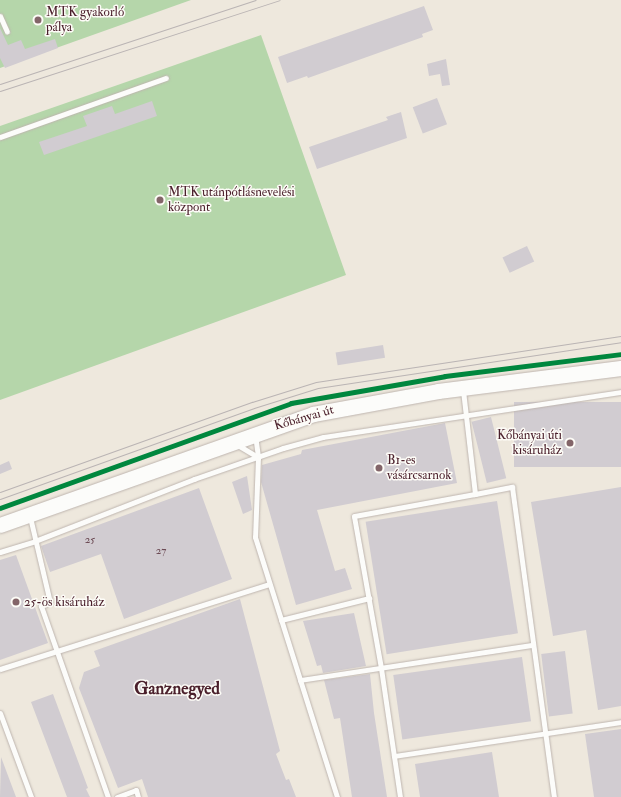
<!DOCTYPE html>
<meta charset="utf-8">
<style>
body{margin:0}
#map{position:relative;width:621px;height:797px;overflow:hidden;background:#eee8dd;font-family:"IM FELL Double Pica",serif}
div>[style]{position:absolute}
[style*='--x']{left:calc(var(--x)*1px);top:calc(var(--y)*1px);width:calc(var(--w)*1px);rotate:calc(var(--a)*1deg)}
.green>*{inset:0;background:#b5d6aa}
.building>*{inset:0;background:#d1ccd1;transform-origin:0 0}
.roads{filter:drop-shadow(0 0 1px #beb5af) drop-shadow(0 0 1px #beb5af)}
.lane>*{height:5px;margin:-2.5px;padding:0 2.5px;transform-origin:2.5px;border-radius:2.5px;background:#fcfcfa}
.secondary>*{height:15px;margin:-7.5px;padding:0 7.5px;transform-origin:7.5px;border-radius:7.5px;background:#fcfcfa}
.tram>*{height:1px;margin:-0.5px;padding:0 0.5px;transform-origin:0.5px;border-radius:0.5px;background:#bab4b4}
.cycleway>*{height:5px;margin:-2.5px;padding:0 2.5px;transform-origin:2.5px;border-radius:2.5px;background:#00873e}
.dots>*{width:11px;height:11px;translate:-50% -50%;box-sizing:border-box;border:2px solid #fdfcf7;border-radius:50%}
span{translate:-50% -50%;white-space:nowrap;text-align:center;line-height:1.15;-webkit-text-stroke:3px #fdfcf7;paint-order:stroke}
.number-label{font-size:11px;color:#6c4a54}
.number-label span{-webkit-text-stroke-width:0}
.poi-label{font-size:13px;color:#4a1f2b}
.left{translate:0 -50%;text-align:left}
.right{translate:-100% -50%;text-align:right}
.street-label{font-size:13px;color:#4a1f2b}
.district-label{font-size:17px;color:#4a1f2b;font-weight:700}
</style>
<div id="map">
<div class="green">
<i style="clip-path:polygon(0 0,191px 0,0 68px)"></i>
<i style="clip-path:polygon(261px 35px,346px 275px,0 400px,0 126px)"></i>
</div>
<div class="building">
<i style="clip-path:polygon(424px 6px,433px 30px,422px 34px,423px 37px,308px 78px,307px 76px,287px 83px,278px 57px)"></i>
<i style="clip-path:polygon(0 28px,8px 45px,21px 40px,25px 49px,55px 39px,58px 48px,5px 68px,0 58px)"></i>
<i style="clip-path:polygon(446px 59px,450px 85px,442px 86px,440px 74px,429px 76px,427px 64px)"></i>
<i style="left:437px;top:98px;width:28px;height:26px;rotate:69deg"></i>
<i style="clip-path:polygon(152px 101px,157px 116px,44px 155px,39px 142px,87px 126px,83px 116px,112px 106px,115px 114px)"></i>
<i style="clip-path:polygon(401px 112px,407px 138px,317px 169px,309px 147px,388px 120px,386px 117px)"></i>
<i style="left:527px;top:246px;width:17px;height:27px;rotate:65deg"></i>
<i style="left:383px;top:345px;width:13px;height:48px;rotate:81deg"></i>
<i style="left:621px;top:402px;width:65px;height:107px;rotate:90deg"></i>
<i style="left:491px;top:417px;width:63px;height:20px;rotate:76deg"></i>
<i style="clip-path:polygon(445px 423px,457px 483px,317px 510px,335px 571px,345px 568px,352px 589px,296px 605px,261px 482px,262px 465px,301px 454px,302px 450px)"></i>
<i style="clip-path:polygon(9px 461px,12px 469px,0 474px,0 465px)"></i>
<i style="clip-path:polygon(247px 476px,252px 510px,243px 514px,232px 482px)"></i>
<i style="clip-path:polygon(621px 487px,621px 706px,598px 710px,586px 630px,553px 636px,531px 502px)"></i>
<i style="clip-path:polygon(199px 488px,232px 579px,124px 619px,101px 554px,50px 572px,41px 546px)"></i>
<i style="left:497px;top:501px;width:134px;height:133px;rotate:81deg"></i>
<i style="clip-path:polygon(16px 555px,48px 643px,0 660px,0 560px)"></i>
<i style="clip-path:polygon(240px 599px,280px 751px,276px 754px,286px 780px,289px 779px,296px 797px,148px 797px,142px 779px,118px 788px,79px 688px,84px 672px,100px 666px,94px 651px)"></i>
<i style="clip-path:polygon(354px 613px,366px 666px,323px 673px,321px 665px,317px 666px,303px 621px)"></i>
<i style="left:565px;top:651px;width:63px;height:24px;rotate:83deg"></i>
<i style="left:522px;top:657px;width:65px;height:130px;rotate:82deg"></i>
<i style="clip-path:polygon(370px 674px,374px 713px,387px 797px,352px 797px,340px 718px,334px 719px,324px 680px)"></i>
<i style="clip-path:polygon(53px 694px,88px 788px,86px 789px,90px 797px,67px 797px,31px 702px)"></i>
<i style="clip-path:polygon(621px 729px,621px 797px,594px 797px,585px 734px)"></i>
<i style="clip-path:polygon(492px 752px,499px 797px,420px 797px,415px 764px)"></i>
<i style="clip-path:polygon(1px 757px,16px 797px,0 797px)"></i>
</div>
<div class="roads">
<div class="lane">
<i style="--x:0;--y:16;--w:17;--a:66"></i>
<i style="--x:0;--y:137;--w:176;--a:-19.6"></i>
<i style="--x:255;--y:435;--w:22;--a:82"></i>
<i style="--x:258;--y:457;--w:80;--a:92.1"></i>
<i style="--x:255;--y:537;--w:273;--a:72.5"></i>
<i style="--x:236;--y:444;--w:26;--a:31"></i>
<i style="--x:475;--y:494;--w:38;--a:-11"></i>
<i style="--x:512;--y:487;--w:313;--a:82.3"></i>
<i style="--x:30;--y:517;--w:87;--a:76.8"></i>
<i style="--x:50;--y:602;--w:10;--a:156"></i>
<i style="--x:41;--y:606;--w:202;--a:70.7"></i>
<i style="--x:0;--y:552;--w:37;--a:-17"></i>
<i style="--x:35;--y:541;--w:171;--a:-21.3"></i>
<i style="--x:194;--y:479;--w:94;--a:-19.2"></i>
<i style="--x:283;--y:448;--w:41;--a:-15.4"></i>
<i style="--x:323;--y:437;--w:301;--a:-8.6"></i>
<i style="--x:281;--y:620;--w:91;--a:-14"></i>
<i style="--x:0;--y:669;--w:282;--a:-17.5"></i>
<i style="--x:300;--y:680;--w:235;--a:-8.6"></i>
<i style="--x:0;--y:713;--w:90;--a:69.7"></i>
<i style="--x:394;--y:756;--w:230;--a:-8.5"></i>
<i style="--x:117;--y:797;--w:20;--a:-20"></i>
<i style="--x:136;--y:790;--w:7;--a:74"></i>
<i style="--x:400;--y:797;--w:130;--a:-98.4"></i>
<i style="--x:381;--y:668;--w:154;--a:-100.1"></i>
<i style="--x:354;--y:516;--w:123;--a:-10.3"></i>
<i style="--x:475;--y:494;--w:105;--a:-96.6"></i>
</div>
<div class="secondary">
<i style="--x:0;--y:525;--w:332;--a:-19.5"></i>
<i style="--x:313;--y:414;--w:127;--a:-10.4"></i>
<i style="--x:438;--y:391;--w:184;--a:-7.2"></i>
</div>
</div>
<div class="tram">
<i style="--x:0;--y:84;--w:269;--a:-18.2"></i>
<i style="--x:0;--y:91;--w:294;--a:-18"></i>
<i style="--x:0;--y:492;--w:268;--a:-19.7"></i>
<i style="--x:252;--y:402;--w:67;--a:-17.4"></i>
<i style="--x:316;--y:382;--w:308;--a:-8.6"></i>
<i style="--x:0;--y:499;--w:270;--a:-19.7"></i>
<i style="--x:254;--y:408;--w:67;--a:-17.4"></i>
<i style="--x:318;--y:388;--w:306;--a:-8.6"></i>
</div>
<div class="cycleway">
<i style="--x:0;--y:508;--w:309;--a:-19.8"></i>
<i style="--x:291;--y:403;--w:156;--a:-9.9"></i>
<i style="--x:445;--y:376;--w:177;--a:-7.1"></i>
</div>
<div class="dots">
<i style="left:38px;top:20px;background:#836569"></i>
<i style="left:160px;top:200px;background:#836569"></i>
<i style="left:570px;top:443px;background:#836569"></i>
<i style="left:379px;top:468px;background:#836569"></i>
<i style="left:16px;top:602px;background:#836569"></i>
</div>
<div class="number-label">
<span style="left:90px;top:540px">25</span>
<span style="left:161px;top:551px">27</span>
</div>
<div class="poi-label">
<span class="left" style="left:46px;top:20px">MTK gyakorló<br>pálya</span>
<span class="left" style="left:168px;top:200px">MTK utánpótlásnevelési<br>központ</span>
<span class="right" style="left:562px;top:443px">Kőbányai úti<br>kisáruház</span>
<span class="left" style="left:387px;top:468px">B1-es<br>vásárcsarnok</span>
<span class="left" style="left:24px;top:602px">25-ös kisáruház</span>
</div>
<div class="street-label">
<span style="left:304px;top:418px;rotate:-16deg">Kőbányai út</span>
</div>
<div class="district-label">
<span style="left:177px;top:689px">Ganznegyed</span>
</div>
</div>
